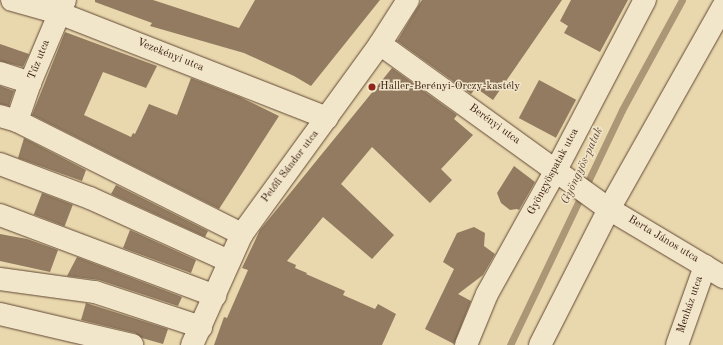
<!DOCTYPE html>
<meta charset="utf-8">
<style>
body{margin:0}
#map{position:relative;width:723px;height:345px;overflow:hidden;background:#e9d7ad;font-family:"Old Standard TT",serif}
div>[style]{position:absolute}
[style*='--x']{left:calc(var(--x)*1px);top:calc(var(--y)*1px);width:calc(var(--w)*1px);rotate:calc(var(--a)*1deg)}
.stream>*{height:7px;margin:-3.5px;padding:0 3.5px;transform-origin:3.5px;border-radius:3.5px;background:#ab9676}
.building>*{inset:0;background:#927b60;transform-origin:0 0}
.roads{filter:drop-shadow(0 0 1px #614834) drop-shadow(0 0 1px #614834)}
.minor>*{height:22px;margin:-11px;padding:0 11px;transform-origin:11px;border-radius:11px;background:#f1e5ca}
.dots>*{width:11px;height:11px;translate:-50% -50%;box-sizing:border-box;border:2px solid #f1e5ca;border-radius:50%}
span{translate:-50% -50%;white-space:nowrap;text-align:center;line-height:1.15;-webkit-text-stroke:3px #f1e5ca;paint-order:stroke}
.street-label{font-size:11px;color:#34180c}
.poi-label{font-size:11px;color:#34180c}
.left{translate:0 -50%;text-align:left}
.water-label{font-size:12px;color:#644a36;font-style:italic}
</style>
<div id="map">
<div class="stream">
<i style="--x:510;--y:345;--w:260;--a:-64.5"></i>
<i style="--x:622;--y:110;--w:125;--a:-61.4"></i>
</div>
<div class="building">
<i style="clip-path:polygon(95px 0,153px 0,239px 28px,255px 0,380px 0,311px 86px,294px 76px,244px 53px,150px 26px,152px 23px,95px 2px)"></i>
<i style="clip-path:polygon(422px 0,562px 0,493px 100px,476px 88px,471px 94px,397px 41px)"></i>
<i style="clip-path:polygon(571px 0,628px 0,600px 52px,564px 33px,568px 26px,560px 21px)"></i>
<i style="clip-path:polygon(65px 32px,157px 66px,146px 88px,103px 72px,84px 115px,131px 137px,133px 133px,135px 134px,149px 104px,177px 115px,191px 78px,240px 97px,279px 116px,219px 209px,32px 115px)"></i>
<i style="clip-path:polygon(0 44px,29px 54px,23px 67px,0 61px)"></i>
<i style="clip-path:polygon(392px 68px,457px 115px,454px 119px,473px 135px,441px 169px,452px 180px,430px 203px,372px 147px,341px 184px,394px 235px,372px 259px,323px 217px,287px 261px,296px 265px,295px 268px,307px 273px,306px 274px,345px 291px,343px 295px,375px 309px,378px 304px,396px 314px,382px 345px,214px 345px,224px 317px,227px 318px,248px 270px,242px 268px,260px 230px)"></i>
<i style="left:539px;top:80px;width:42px;height:43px;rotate:28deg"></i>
<i style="clip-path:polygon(0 86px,14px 91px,9px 106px,0 104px)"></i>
<i style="clip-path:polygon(24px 138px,86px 170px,82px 181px,18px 158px)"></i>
<i style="clip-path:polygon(514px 166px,535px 182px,519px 210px,517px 209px,510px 210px,501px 203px,497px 193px)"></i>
<i style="clip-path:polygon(116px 185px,208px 231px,205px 237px,111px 194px)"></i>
<i style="left:42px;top:193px;width:33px;height:23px;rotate:21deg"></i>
<i style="clip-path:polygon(474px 227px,485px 233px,484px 246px,495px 254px,483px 275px,458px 294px,471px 301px,454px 344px,425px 329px,454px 269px,443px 262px,457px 233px)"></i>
<i style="clip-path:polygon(130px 230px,196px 260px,191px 273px,123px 248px)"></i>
<i style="clip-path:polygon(0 234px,27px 239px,58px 250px,50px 272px,0 261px)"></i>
<i style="clip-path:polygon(77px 257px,182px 297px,178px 306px,99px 280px,67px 276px)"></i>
<i style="clip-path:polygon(86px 303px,168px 329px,163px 344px,142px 338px,135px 333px,81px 320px)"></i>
</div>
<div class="roads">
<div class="minor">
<i style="--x:12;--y:0;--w:49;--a:15.5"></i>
<i style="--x:59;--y:13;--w:288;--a:21.4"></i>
<i style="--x:380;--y:44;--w:282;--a:35.8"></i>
<i style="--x:609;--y:209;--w:133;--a:30.8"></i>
<i style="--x:0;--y:73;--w:32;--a:18"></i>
<i style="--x:0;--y:116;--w:18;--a:16"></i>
<i style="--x:17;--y:121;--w:252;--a:26.7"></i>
<i style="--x:17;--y:121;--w:40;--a:-71.1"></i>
<i style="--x:30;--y:83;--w:90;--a:-67.1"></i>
<i style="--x:0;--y:164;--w:96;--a:20.7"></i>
<i style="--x:90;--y:198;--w:153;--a:24.4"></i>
<i style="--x:0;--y:215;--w:230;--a:20.6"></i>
<i style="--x:0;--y:279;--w:96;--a:7.8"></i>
<i style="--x:95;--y:292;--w:112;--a:18.3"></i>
<i style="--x:0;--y:314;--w:136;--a:13.2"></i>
<i style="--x:192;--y:345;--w:122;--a:-65.8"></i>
<i style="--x:242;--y:234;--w:235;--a:-54"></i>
<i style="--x:380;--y:44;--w:52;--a:-57.5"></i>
<i style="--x:466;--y:345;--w:55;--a:-67.6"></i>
<i style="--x:487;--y:294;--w:142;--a:-60.9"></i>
<i style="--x:556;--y:170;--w:192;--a:-62.4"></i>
<i style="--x:540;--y:345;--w:153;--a:-63.1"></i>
<i style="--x:609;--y:209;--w:232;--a:-60.6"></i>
<i style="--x:677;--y:345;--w:84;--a:-70.5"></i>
</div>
</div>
<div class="dots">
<i style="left:372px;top:87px;background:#8f2418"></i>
</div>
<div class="street-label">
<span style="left:170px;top:56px;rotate:22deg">Vezekényi utca</span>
<span style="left:40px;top:60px;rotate:-68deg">Tűz utca</span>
<span style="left:494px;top:125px;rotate:36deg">Berényi utca</span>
<span style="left:291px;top:167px;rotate:-53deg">Petőfi Sándor utca</span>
<span style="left:554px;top:172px;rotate:-62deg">Gyöngyöspatak utca</span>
<span style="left:663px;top:240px;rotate:31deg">Berta János utca</span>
<span style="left:691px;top:305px;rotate:-71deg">Menház utca</span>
</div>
<div class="poi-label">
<span class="left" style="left:380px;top:87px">Haller-Berényi-Orczy-kastély</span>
</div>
<div class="water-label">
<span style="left:583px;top:166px;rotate:-65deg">Gyöngyös-patak</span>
</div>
</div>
